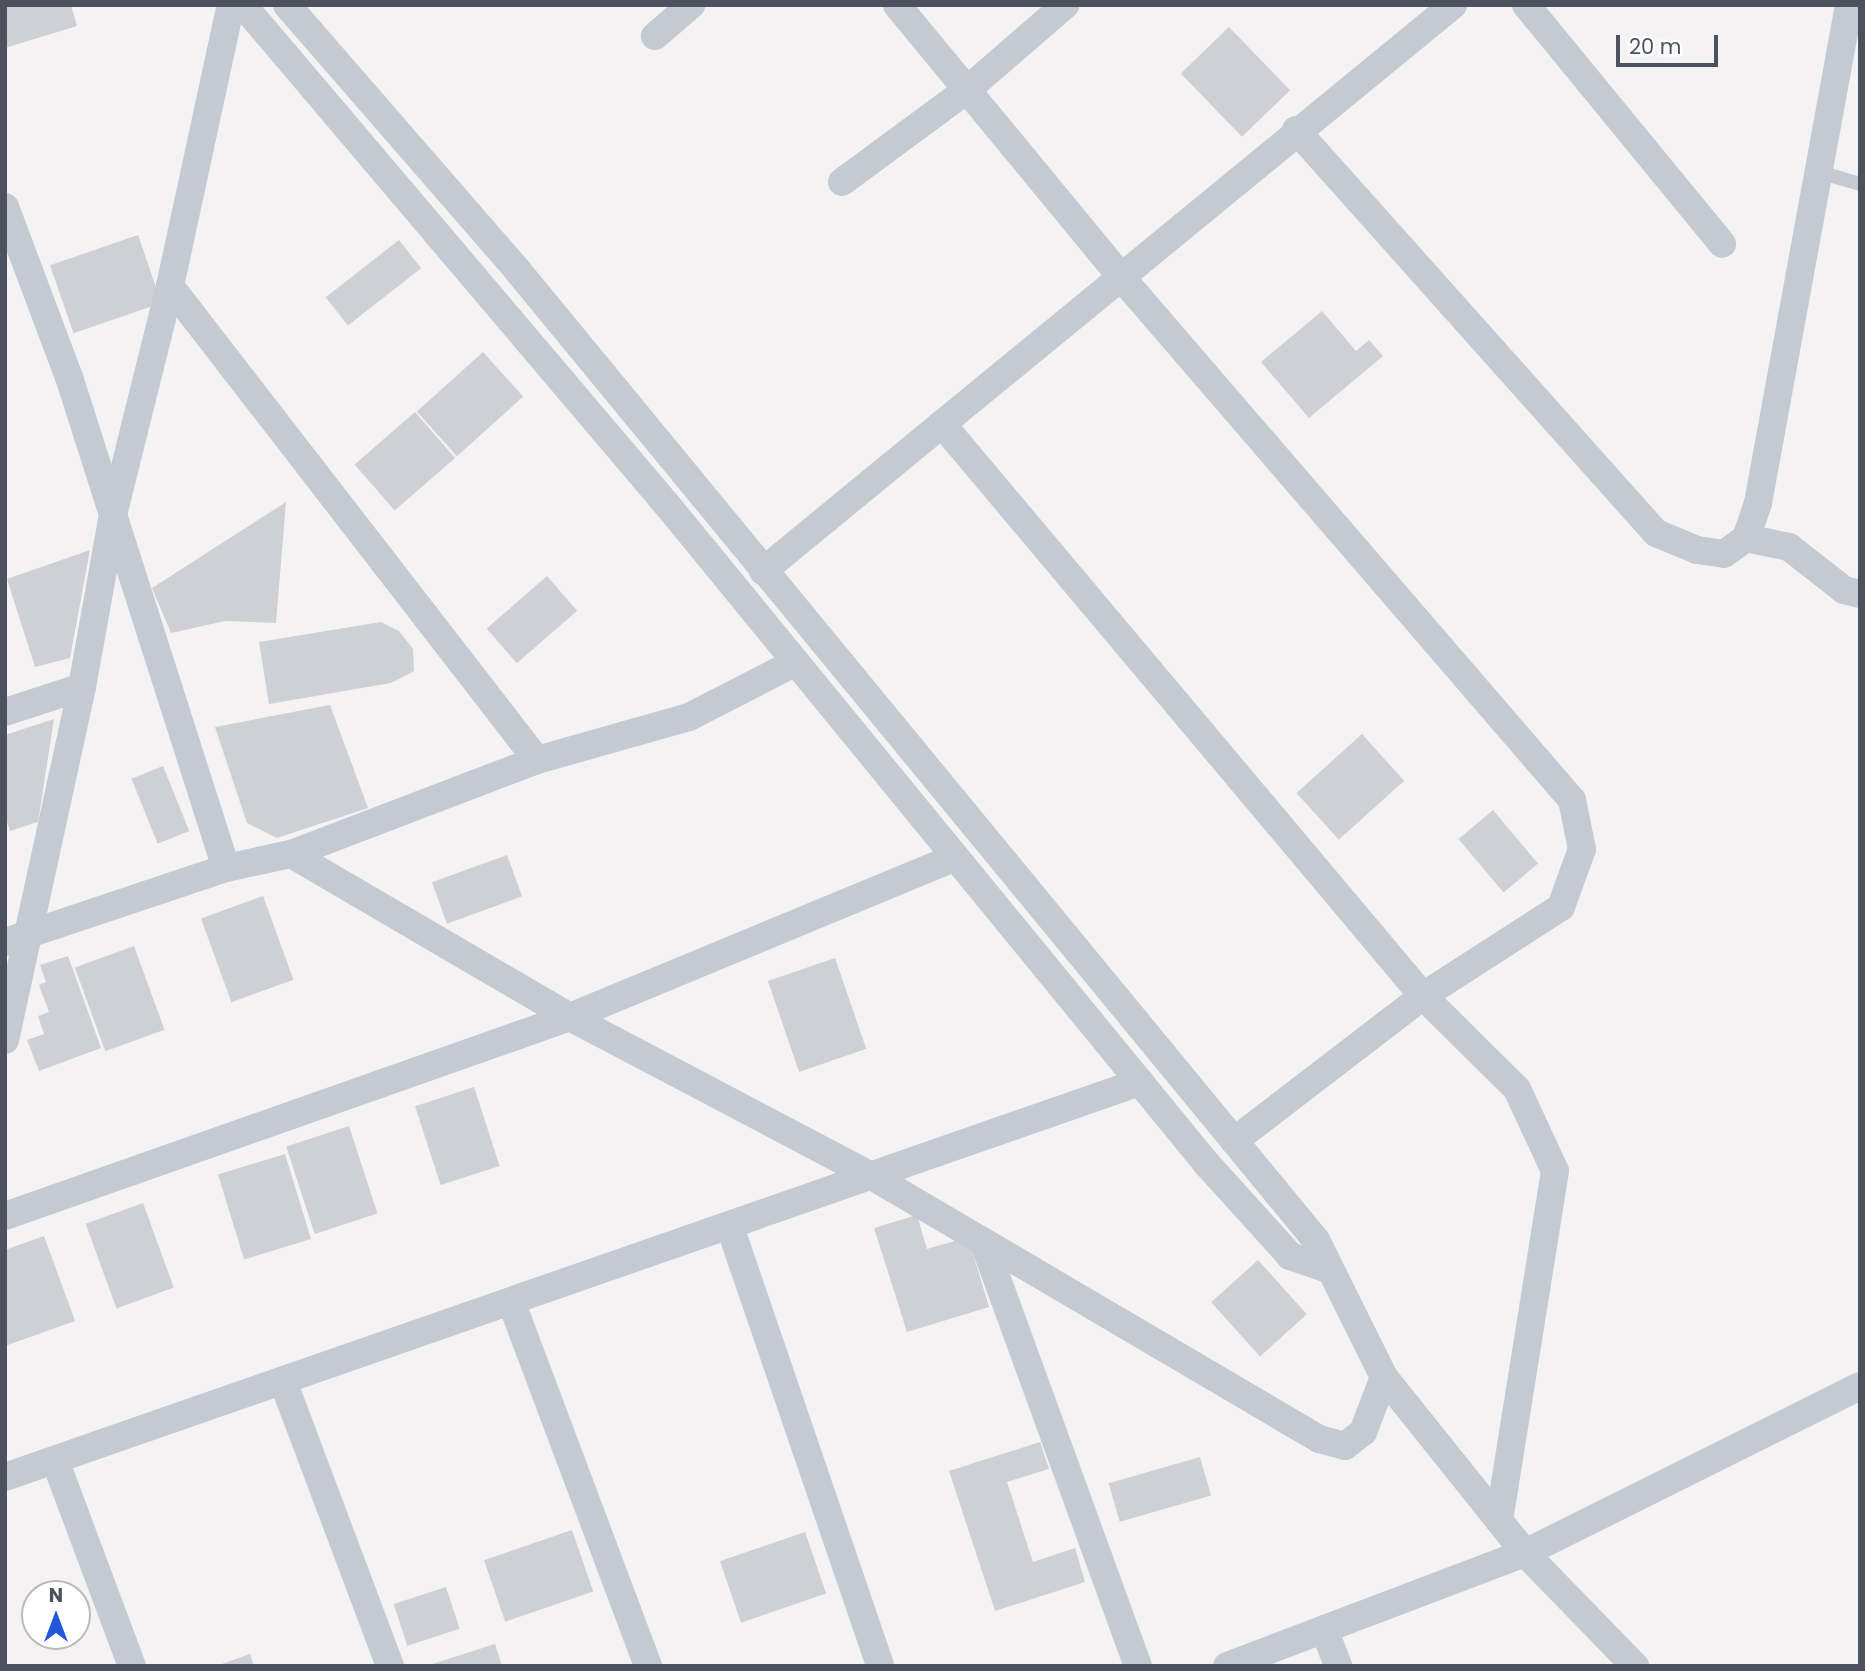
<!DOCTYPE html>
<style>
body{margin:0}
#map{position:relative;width:1865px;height:1671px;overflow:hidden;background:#f4f2f2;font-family:Poppins,sans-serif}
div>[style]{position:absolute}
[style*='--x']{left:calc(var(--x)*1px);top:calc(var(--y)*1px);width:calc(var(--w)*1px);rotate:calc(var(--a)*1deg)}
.building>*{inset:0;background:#cfd0d6;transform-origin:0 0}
.lane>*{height:14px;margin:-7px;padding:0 7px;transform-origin:7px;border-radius:7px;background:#c4cad2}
.street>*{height:28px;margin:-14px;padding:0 14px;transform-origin:14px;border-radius:14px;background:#c4cad2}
span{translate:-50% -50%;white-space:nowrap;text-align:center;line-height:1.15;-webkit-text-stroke:5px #fff;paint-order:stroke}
.frame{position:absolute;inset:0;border:7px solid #4b525e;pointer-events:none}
.north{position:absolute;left:21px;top:1580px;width:70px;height:70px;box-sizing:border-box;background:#fff;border:2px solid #b7babf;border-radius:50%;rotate:0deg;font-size:19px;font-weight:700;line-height:28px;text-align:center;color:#4b525e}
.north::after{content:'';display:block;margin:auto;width:24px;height:32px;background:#2557db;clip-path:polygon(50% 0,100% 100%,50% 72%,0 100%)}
.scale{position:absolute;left:1616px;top:35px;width:102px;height:32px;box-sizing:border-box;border:4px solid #4b525e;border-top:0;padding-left:9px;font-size:21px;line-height:24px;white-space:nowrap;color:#4b525e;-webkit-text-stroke:5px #fff;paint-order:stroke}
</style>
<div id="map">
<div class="building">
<i style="clip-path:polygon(5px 5px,71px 5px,77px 26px,5px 48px)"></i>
<i style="left:1229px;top:27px;width:88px;height:67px;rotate:46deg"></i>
<i style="left:138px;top:235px;width:72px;height:93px;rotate:71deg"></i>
<i style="left:399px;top:240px;width:36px;height:93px;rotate:52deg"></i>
<i style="clip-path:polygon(1322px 311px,1356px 351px,1369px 340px,1383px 356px,1309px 418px,1261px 362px)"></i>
<i style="left:483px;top:352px;width:60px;height:89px;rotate:48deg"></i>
<i style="left:415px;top:412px;width:61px;height:80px;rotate:49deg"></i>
<i style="clip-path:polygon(286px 502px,276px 623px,225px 621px,171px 633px,152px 588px)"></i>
<i style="clip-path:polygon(90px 550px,70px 658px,35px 667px,7px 579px)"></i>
<i style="left:547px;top:576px;width:46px;height:80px;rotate:49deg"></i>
<i style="clip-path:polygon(381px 622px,399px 631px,413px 649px,414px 671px,391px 683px,269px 704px,259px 642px)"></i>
<i style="clip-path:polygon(330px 705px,368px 808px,277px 838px,247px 823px,215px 727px)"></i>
<i style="clip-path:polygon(54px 719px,38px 822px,10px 831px,5px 816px,5px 735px)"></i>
<i style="left:1362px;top:734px;width:63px;height:88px;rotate:48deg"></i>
<i style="left:163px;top:766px;width:70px;height:34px;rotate:68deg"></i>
<i style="left:1493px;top:810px;width:70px;height:45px;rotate:50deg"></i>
<i style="left:507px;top:855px;width:44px;height:80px;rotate:70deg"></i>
<i style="left:263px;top:896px;width:89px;height:66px;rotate:70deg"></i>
<i style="left:134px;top:946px;width:89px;height:63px;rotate:70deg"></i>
<i style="clip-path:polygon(68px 956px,101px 1048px,39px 1071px,27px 1040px,44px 1034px,38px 1016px,49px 1012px,39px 985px,46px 982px,40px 965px)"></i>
<i style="left:835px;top:958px;width:96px;height:71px;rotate:71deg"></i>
<i style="left:474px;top:1087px;width:83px;height:62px;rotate:72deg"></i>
<i style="left:349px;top:1126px;width:92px;height:66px;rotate:72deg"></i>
<i style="left:285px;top:1154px;width:89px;height:70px;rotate:73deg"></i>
<i style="left:143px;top:1203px;width:90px;height:61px;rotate:70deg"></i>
<i style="clip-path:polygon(917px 1215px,927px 1249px,968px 1237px,989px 1307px,907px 1332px,874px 1228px)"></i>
<i style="clip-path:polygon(44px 1236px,75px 1321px,5px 1346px,5px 1250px)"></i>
<i style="left:1258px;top:1260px;width:73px;height:63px;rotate:48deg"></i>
<i style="clip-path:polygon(1040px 1442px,1049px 1469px,1007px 1482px,1033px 1562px,1075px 1548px,1085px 1582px,995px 1611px,949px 1471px)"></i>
<i style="left:1200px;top:1457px;width:40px;height:95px;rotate:74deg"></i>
<i style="left:572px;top:1530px;width:65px;height:93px;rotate:71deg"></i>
<i style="left:805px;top:1532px;width:65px;height:90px;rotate:71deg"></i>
<i style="left:446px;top:1587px;width:44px;height:55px;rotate:72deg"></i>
<i style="clip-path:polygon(495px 1644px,502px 1666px,429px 1666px,429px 1665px)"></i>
<i style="clip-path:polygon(250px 1654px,254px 1666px,219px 1666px,219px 1665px)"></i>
</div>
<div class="lane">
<i style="--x:1819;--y:172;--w:43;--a:16.3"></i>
</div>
<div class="street">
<i style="--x:243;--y:5;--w:657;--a:49.69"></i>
<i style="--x:668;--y:506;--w:851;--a:50.68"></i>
<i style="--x:1207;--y:1164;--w:124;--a:47.9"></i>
<i style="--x:1290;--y:1256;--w:39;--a:19"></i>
<i style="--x:287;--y:5;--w:352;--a:49"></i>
<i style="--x:518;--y:271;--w:1255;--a:50.53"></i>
<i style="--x:1316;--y:1240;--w:153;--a:63.6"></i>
<i style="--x:1384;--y:1377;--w:226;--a:51.3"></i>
<i style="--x:1525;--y:1553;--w:374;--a:-26.5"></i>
<i style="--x:897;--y:5;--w:352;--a:50.5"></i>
<i style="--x:1121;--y:277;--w:691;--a:49.23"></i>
<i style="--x:1572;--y:800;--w:50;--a:78.5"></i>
<i style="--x:1582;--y:849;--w:62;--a:109.9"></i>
<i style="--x:1561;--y:907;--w:164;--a:147.2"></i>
<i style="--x:1423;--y:996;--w:238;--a:142.5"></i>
<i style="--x:1526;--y:5;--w:309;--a:50.6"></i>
<i style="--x:655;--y:36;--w:48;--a:-40.7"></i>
<i style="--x:1296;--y:130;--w:540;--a:48.23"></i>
<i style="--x:1656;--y:533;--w:44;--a:22.5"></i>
<i style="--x:1697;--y:550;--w:27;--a:8"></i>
<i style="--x:1724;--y:554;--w:27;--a:-36"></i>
<i style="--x:1746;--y:538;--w:37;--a:-71"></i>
<i style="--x:1758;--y:503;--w:506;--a:-79.64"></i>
<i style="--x:842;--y:182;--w:155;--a:-36.4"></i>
<i style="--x:967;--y:90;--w:130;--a:-40.9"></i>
<i style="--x:5;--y:207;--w:182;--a:69.4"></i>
<i style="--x:69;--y:377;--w:515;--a:72.27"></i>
<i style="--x:942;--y:424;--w:661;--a:-39.35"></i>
<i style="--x:1746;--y:538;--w:44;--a:11.8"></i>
<i style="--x:1789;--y:547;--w:70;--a:38"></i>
<i style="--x:1844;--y:590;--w:16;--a:14"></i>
<i style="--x:763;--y:571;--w:232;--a:-39.4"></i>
<i style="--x:942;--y:424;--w:747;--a:49.94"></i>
<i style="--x:1423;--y:996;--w:132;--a:44.7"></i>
<i style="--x:1517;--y:1089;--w:90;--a:65.1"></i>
<i style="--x:1555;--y:1171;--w:354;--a:99.1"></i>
<i style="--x:5;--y:712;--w:81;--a:-18"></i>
<i style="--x:537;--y:760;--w:158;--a:-15.8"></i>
<i style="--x:689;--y:717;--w:120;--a:-27.2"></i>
<i style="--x:291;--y:854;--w:323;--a:30.3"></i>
<i style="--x:570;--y:1017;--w:339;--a:27.8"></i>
<i style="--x:870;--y:1175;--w:521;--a:30.45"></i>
<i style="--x:1319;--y:1439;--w:27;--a:15"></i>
<i style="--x:1345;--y:1446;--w:23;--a:-38"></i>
<i style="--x:1363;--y:1432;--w:59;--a:-69.1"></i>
<i style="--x:5;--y:942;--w:233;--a:-18.5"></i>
<i style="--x:226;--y:868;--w:66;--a:-12.2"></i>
<i style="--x:291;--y:854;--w:263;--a:-20.9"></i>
<i style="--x:537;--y:760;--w:599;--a:-127.75"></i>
<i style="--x:5;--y:1040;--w:361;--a:-77.7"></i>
<i style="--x:82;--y:687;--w:175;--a:-79.8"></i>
<i style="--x:113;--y:515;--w:236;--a:-76"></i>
<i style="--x:170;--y:286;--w:288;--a:-77.8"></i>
<i style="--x:5;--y:1216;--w:599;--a:-19.4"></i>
<i style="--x:570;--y:1017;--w:415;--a:-22.5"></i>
<i style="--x:730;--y:1227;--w:464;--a:71.1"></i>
<i style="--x:984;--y:1243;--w:450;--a:70"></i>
<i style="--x:512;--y:1304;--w:387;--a:69.4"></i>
<i style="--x:284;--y:1384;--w:301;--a:69.4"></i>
<i style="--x:56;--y:1463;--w:217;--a:69.5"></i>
<i style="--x:5;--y:1477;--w:1202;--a:-19.19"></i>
<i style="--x:1324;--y:1629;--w:40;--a:69"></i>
<i style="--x:1227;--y:1666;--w:319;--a:-20.8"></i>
<i style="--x:1525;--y:1553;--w:158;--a:45.8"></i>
</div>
<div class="frame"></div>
<div class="north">N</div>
<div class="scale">20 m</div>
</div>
